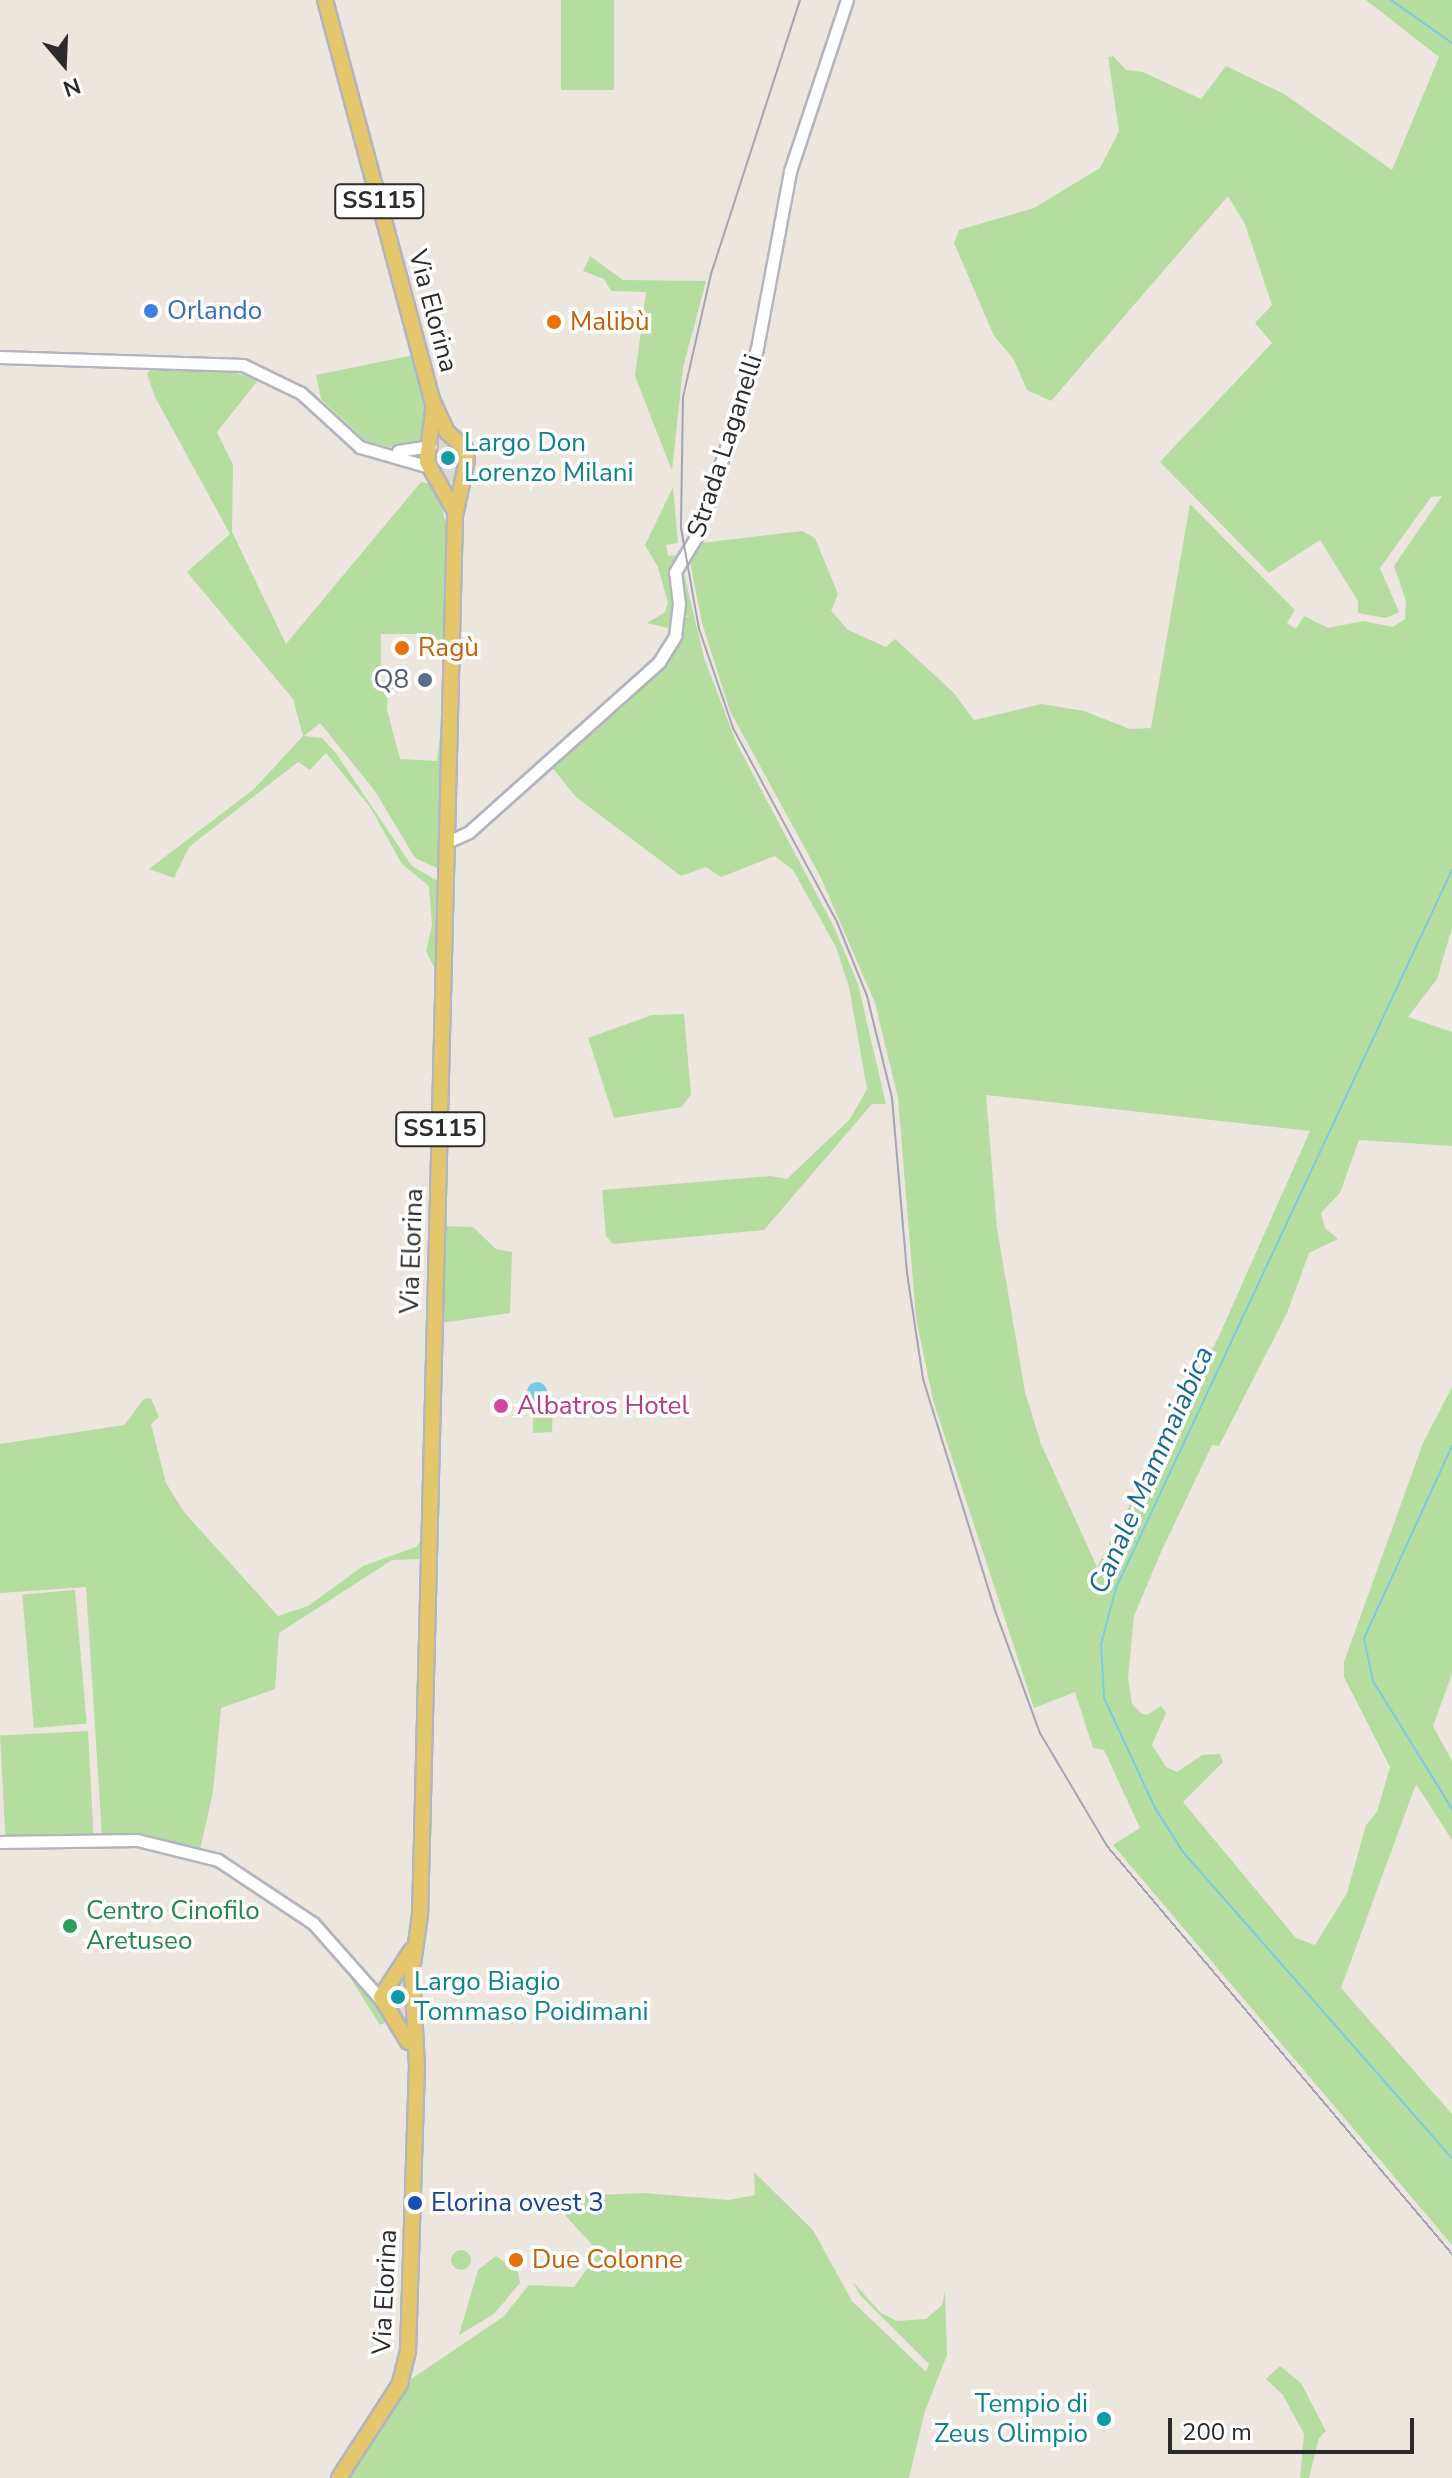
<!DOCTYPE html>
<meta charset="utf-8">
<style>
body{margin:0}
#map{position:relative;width:1452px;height:2478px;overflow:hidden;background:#ece6df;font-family:"Nunito Sans",sans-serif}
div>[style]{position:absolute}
.green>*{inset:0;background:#b6dda0;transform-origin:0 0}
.round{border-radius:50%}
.plaza>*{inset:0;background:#dcd9d5}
.water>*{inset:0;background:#7cc9e4}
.stream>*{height:2px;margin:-1px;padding:0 1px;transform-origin:1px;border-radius:1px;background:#7cc9e4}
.roads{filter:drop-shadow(2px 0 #b2b5bd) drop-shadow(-2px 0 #b2b5bd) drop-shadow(0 2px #b2b5bd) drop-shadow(0 -2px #b2b5bd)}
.tertiary>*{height:11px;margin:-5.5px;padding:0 5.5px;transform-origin:5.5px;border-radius:5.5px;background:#fff}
.primary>*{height:14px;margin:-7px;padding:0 7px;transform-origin:7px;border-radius:7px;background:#e4c76c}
.rail>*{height:2px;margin:-1px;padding:0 1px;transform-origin:1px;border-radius:1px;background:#a2a5b4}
.dots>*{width:22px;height:22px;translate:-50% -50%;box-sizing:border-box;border:4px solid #fff;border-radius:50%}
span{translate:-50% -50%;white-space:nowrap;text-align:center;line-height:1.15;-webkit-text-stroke:7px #fff;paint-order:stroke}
.shield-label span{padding:2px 6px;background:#fff;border:2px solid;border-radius:6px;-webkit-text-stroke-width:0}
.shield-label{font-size:24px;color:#2b2b2b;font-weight:700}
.shop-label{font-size:26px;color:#366cbe}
.left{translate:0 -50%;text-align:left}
.street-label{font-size:26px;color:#2b2b2b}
.food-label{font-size:26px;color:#c56008}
.culture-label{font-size:26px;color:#0d838f}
.right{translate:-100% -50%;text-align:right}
.service-label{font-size:26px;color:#4e5e75}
.hotel-label{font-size:26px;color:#b23c85}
.leisure-label{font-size:26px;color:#27864d}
.transit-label{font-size:26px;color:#164399}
.water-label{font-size:28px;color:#1a6990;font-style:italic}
.north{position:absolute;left:24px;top:24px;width:80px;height:80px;-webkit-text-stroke:6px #fff;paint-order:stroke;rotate:161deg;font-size:22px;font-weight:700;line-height:32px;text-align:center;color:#2b2b2b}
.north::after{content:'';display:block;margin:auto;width:28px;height:36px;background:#2b2b2b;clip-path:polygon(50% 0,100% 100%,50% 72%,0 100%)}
.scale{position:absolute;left:1168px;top:2418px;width:246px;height:36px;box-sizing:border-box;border:4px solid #2b2b2b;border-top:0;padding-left:10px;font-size:24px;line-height:28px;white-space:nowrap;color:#2b2b2b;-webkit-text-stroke:6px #fff;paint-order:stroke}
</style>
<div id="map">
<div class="green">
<div style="left:561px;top:0;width:53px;height:90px"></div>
<div style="clip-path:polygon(evenodd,1366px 0,1452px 0,1452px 928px,1437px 979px,1408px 1017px,1452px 1032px,1452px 1146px,1359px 1140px,1340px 1193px,1321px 1213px,1325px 1228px,1338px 1239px,1309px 1253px,1287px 1313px,1219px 1446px,1212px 1445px,1161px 1552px,1134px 1616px,1128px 1678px,1132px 1704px,1141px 1713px,1147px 1715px,1161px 1706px,1166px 1713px,1152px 1745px,1166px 1767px,1177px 1772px,1202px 1755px,1220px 1754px,1223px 1762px,1183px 1802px,1296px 1938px,1315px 1945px,1347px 1893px,1366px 1825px,1377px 1812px,1390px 1767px,1344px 1677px,1344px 1662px,1423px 1443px,1452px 1387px,1452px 1674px,1433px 1726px,1452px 1761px,1452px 1840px,1416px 1784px,1341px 1988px,1452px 2114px,1452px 2245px,1113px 1845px,1140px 1828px,1104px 1750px,1093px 1748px,1075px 1692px,1034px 1708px,933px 1400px,916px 1318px,898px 1098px,875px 1003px,820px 876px,730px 711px,702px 623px,690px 562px,701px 543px,802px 531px,815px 538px,838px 594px,831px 611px,848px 630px,886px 647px,895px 639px,953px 692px,974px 720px,1042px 704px,1084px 711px,1130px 729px,1151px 728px,1190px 504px,1295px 610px,1287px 623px,1296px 629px,1304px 616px,1328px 628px,1363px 621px,1393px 627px,1405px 619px,1406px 601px,1394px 566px,1442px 496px,1431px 497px,1380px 568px,1399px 612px,1386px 618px,1358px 613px,1358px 601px,1320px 540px,1269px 573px,1160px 462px,1272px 343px,1255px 323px,1272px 305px,1245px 224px,1228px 196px,1051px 401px,1027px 390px,1013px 358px,994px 336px,954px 243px,959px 230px,1034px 208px,1100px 168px,1119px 131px,1108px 57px,1113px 56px,1126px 70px,1143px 72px,1201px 99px,1226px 66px,1284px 94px,1392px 170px,1439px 57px,1366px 0,986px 1095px,1310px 1131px,1219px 1336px,1097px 1567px,1041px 1444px,1025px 1392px,997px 1228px,986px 1095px)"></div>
<div style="clip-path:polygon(590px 256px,623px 280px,706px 281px,683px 368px,672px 471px,635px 376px,646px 292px,611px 291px,604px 279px,583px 271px)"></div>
<div style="clip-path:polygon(414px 355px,428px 408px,423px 444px,389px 447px,366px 441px,321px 399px,316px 375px)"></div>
<div style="clip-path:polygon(153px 366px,224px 370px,259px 379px,217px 432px,233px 465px,232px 532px,286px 644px,421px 482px,437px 485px,449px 538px,445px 641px,434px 641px,432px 634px,381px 634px,381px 682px,405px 680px,404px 689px,388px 690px,387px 710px,400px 759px,437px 761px,442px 718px,439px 869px,415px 858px,375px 791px,320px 723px,304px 736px,322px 738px,335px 752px,412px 866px,439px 882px,436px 971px,426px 951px,432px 925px,429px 886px,402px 864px,370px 807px,326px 753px,310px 770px,298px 762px,189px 847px,174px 878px,149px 869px,254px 789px,303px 736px,293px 699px,187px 572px,230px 534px,155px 397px,147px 374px)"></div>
<div style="clip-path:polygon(673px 487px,678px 543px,666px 545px,668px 556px,677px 555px,670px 565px,672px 629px,647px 623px,665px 612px,668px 603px,658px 567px,645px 545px)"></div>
<div style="clip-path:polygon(682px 565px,704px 658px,737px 744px,833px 925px,858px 984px,886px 1104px,872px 1104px,764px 1230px,613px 1244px,606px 1236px,602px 1190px,771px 1176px,787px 1179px,850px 1119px,867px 1089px,849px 987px,836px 947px,793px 870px,775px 856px,721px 877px,706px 867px,681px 876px,576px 797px,551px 766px,670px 657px,683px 618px,690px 616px,683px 615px)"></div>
<div style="clip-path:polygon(684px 1014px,691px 1094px,682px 1107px,614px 1118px,588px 1038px,652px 1015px)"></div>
<div style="clip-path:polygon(443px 1226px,473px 1227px,496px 1249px,512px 1252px,510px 1313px,441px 1323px)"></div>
<div style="clip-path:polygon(151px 1398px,159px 1417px,151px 1424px,166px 1483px,184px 1512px,278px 1616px,308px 1606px,363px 1566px,416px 1547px,422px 1539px,422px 1559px,392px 1560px,279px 1633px,275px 1689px,221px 1708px,213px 1792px,200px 1850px,145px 1837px,102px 1836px,86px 1587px,0 1593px,0 1444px,124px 1425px,144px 1399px)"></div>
<div style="clip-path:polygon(553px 1401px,552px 1432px,533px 1433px,533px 1415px)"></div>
<div style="left:75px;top:1590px;width:134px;height:53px;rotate:85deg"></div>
<div style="left:88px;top:1731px;width:105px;height:88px;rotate:87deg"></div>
<div style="clip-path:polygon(346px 1971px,364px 1983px,405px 2043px,400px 2043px,386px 2022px,380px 2025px)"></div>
<div style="clip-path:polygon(754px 2172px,813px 2230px,852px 2301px,926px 2372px,929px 2364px,860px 2295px,853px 2282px,881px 2313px,897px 2321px,926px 2319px,942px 2305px,945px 2291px,947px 2355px,925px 2411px,909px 2478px,346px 2478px,411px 2379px,503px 2317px,529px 2285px,574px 2287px,599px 2252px,554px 2203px,575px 2196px,644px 2193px,729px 2200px,755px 2195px)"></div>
<div class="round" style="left:451px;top:2250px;width:20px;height:20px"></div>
<div style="clip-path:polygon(496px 2256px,518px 2272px,520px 2283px,494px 2314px,459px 2335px,478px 2270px)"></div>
<div style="clip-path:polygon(1280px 2366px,1301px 2383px,1326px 2431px,1319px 2438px,1309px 2478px,1300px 2478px,1304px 2434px,1283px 2395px,1266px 2379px)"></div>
</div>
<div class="plaza">
<div class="round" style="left:425px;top:432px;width:50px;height:50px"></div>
<div style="clip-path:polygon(406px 1976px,412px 2013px,397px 2019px,386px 2016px,376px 2002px,380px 1984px,389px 1977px)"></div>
</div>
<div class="water">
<div class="round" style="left:527px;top:1382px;width:20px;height:20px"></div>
</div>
<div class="stream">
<div style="left:1391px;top:0;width:75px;rotate:35.2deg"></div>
<div style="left:1452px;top:870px;width:793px;rotate:115.08deg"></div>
<div style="left:1116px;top:1588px;width:58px;rotate:105deg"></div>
<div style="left:1101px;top:1644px;width:54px;rotate:86.8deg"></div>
<div style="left:1104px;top:1698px;width:121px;rotate:65.1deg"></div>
<div style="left:1155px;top:1808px;width:52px;rotate:57.5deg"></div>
<div style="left:1183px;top:1852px;width:407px;rotate:48.7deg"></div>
<div style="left:1452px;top:1446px;width:211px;rotate:114.6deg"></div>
<div style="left:1364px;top:1638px;width:44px;rotate:78.2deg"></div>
<div style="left:1373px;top:1681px;width:150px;rotate:58.3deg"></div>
</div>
<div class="roads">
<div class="tertiary">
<div style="left:0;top:357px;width:243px;rotate:1.9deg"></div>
<div style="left:243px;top:365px;width:64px;rotate:25.8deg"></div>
<div style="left:301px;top:393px;width:80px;rotate:42.5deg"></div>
<div style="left:360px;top:447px;width:72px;rotate:16.2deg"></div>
<div style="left:398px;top:451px;width:33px;rotate:-9deg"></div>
<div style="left:447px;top:842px;width:24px;rotate:-24deg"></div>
<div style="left:469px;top:832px;width:255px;rotate:-41.8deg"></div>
<div style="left:659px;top:662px;width:31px;rotate:-58deg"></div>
<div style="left:675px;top:636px;width:32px;rotate:-83deg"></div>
<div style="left:679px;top:604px;width:32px;rotate:-97deg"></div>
<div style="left:675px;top:572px;width:41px;rotate:-59deg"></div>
<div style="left:696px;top:537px;width:148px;rotate:-71.4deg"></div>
<div style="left:743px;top:397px;width:51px;rotate:-74.1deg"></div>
<div style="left:757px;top:348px;width:180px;rotate:-79.4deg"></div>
<div style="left:790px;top:171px;width:180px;rotate:-71.6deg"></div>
<div style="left:0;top:1842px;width:137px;rotate:-0.8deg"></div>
<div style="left:137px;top:1840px;width:83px;rotate:13.9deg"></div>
<div style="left:218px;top:1860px;width:114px;rotate:33.6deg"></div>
<div style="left:313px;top:1923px;width:104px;rotate:48.5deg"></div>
</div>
<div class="primary">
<div style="left:325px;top:0;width:416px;rotate:75deg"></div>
<div style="left:433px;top:402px;width:33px;rotate:65deg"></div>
<div style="left:447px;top:432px;width:24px;rotate:42deg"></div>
<div style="left:465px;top:448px;width:12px;rotate:81deg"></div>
<div style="left:467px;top:460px;width:57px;rotate:102.1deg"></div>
<div style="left:455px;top:516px;width:1399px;rotate:91.43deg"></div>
<div style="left:420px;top:1915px;width:57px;rotate:98.1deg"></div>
<div style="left:412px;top:1971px;width:94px;rotate:87deg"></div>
<div style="left:417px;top:2065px;width:286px;rotate:91.8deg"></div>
<div style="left:408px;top:2351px;width:34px;rotate:104deg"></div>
<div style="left:400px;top:2384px;width:112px;rotate:123deg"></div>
<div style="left:433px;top:410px;width:52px;rotate:96.6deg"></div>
<div style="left:427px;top:462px;width:53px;rotate:60.5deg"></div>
<div style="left:408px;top:2042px;width:52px;rotate:-121deg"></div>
<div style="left:381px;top:1997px;width:55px;rotate:-56.9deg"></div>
</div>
</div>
<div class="rail">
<div style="left:800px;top:0;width:288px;rotate:108deg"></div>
<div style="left:711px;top:274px;width:126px;rotate:102.8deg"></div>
<div style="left:683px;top:397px;width:131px;rotate:90.9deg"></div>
<div style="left:681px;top:528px;width:103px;rotate:79.9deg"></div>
<div style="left:699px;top:629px;width:105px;rotate:71deg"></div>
<div style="left:733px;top:728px;width:220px;rotate:61.8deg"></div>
<div style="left:837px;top:922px;width:80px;rotate:67.9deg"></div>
<div style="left:867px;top:996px;width:105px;rotate:76.2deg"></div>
<div style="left:892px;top:1098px;width:176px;rotate:85.1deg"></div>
<div style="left:907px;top:1273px;width:107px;rotate:81.4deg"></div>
<div style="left:923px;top:1379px;width:245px;rotate:72.7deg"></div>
<div style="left:996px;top:1613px;width:128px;rotate:69.9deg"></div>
<div style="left:1040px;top:1733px;width:131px;rotate:59.3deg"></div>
<div style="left:1107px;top:1846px;width:534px;rotate:49.78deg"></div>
</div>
<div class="dots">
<div style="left:151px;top:311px;background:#3f7fe0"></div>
<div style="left:554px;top:322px;background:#e8710a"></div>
<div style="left:448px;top:458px;background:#0f9aa8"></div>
<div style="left:402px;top:648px;background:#e8710a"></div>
<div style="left:425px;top:680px;background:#5c6f8a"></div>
<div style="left:501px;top:1406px;background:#d1479c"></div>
<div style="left:70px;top:1926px;background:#2e9e5b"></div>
<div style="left:398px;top:1997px;background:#0f9aa8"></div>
<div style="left:415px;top:2203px;background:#1a4fb4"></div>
<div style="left:516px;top:2260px;background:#e8710a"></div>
<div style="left:1104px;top:2419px;background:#0f9aa8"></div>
</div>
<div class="shield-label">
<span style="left:379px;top:201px">SS115</span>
<span style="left:440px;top:1129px">SS115</span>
</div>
<div class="shop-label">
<span class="left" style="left:167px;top:311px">Orlando</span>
</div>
<div class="street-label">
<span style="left:433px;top:311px;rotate:75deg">Via Elorina</span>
<span style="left:725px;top:446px;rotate:-72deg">Strada Laganelli</span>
<span style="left:412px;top:1251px;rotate:-88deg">Via Elorina</span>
<span style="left:385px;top:2292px;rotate:-87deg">Via Elorina</span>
</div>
<div class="food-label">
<span class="left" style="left:570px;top:322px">Malibù</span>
<span class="left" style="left:418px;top:648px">Ragù</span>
<span class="left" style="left:532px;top:2260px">Due Colonne</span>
</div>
<div class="culture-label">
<span class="left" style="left:464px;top:458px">Largo Don<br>Lorenzo Milani</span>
<span class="left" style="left:414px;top:1997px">Largo Biagio<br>Tommaso Poidimani</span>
<span class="right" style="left:1088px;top:2419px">Tempio di<br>Zeus Olimpio</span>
</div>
<div class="service-label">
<span class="right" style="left:409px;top:680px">Q8</span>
</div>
<div class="hotel-label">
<span class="left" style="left:517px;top:1406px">Albatros Hotel</span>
</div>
<div class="leisure-label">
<span class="left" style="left:86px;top:1926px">Centro Cinofilo<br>Aretuseo</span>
</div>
<div class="transit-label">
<span class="left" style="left:431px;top:2203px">Elorina ovest 3</span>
</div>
<div class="water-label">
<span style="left:1151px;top:1470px;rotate:-66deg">Canale Mammaiabica</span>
</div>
<div class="north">N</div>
<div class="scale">200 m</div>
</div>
